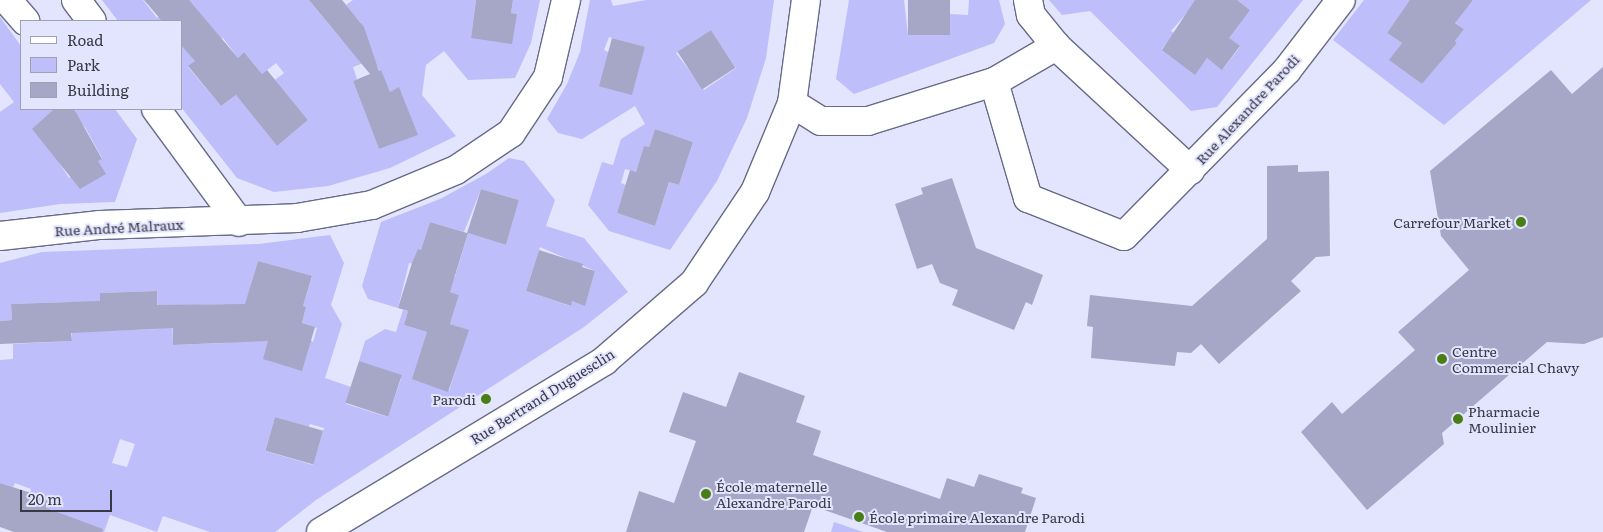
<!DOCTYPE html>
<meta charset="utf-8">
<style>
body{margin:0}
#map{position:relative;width:1603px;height:532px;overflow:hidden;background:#e3e4fe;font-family:Literata,serif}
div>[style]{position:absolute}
.green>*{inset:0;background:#bdbefa}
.building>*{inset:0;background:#a6a7c6;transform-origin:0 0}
.roads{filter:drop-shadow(1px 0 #696a86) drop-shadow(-1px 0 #696a86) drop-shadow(0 1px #696a86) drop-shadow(0 -1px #696a86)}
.minor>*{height:28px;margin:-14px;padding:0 14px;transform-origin:14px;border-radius:14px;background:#fff}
.dots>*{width:14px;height:14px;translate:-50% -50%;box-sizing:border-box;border:2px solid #e3e4fe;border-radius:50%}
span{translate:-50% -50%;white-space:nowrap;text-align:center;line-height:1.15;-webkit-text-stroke:4px #e3e4fe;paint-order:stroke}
.street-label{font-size:14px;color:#393946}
.poi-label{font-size:14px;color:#393946}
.right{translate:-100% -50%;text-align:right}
.left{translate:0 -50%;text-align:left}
.legend{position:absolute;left:20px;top:20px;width:162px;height:90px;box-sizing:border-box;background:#e3e4fe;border:1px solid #9fa0b4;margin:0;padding:6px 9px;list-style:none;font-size:15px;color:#393946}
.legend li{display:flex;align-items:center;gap:10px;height:25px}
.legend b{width:25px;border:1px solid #9fa0b4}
.scale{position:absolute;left:20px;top:490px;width:92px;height:22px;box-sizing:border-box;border:2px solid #393946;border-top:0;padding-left:6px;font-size:15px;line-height:18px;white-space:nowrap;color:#393946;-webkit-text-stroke:4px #e3e4fe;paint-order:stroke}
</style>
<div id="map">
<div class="green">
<div style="clip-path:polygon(evenodd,102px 0,143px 0,157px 18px,181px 0,309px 0,341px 39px,361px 23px,346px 5px,353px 0,476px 0,471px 38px,517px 14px,511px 13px,513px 0,540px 0,531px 43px,515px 78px,468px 80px,444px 51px,426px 65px,422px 95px,456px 136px,390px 168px,328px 186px,274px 192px,237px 178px,181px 107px,181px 21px,118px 21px,102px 0,223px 38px,238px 58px,244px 52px,262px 74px,276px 63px,284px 73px,275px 80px,308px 120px,277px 146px,236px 95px,221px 106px,188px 67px,195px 61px,188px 52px,223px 38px,102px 0,374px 59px,390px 92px,399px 88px,417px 135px,379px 149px,353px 81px,357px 79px,353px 67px,374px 59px)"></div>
<div style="clip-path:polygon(evenodd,590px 0,611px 0,613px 6px,646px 0,774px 0,766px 58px,747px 118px,717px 181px,670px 250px,609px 231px,588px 205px,602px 162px,613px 165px,621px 139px,645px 124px,635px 106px,582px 139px,558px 133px,547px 119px,567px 84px,580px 52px,590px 0,711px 30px,736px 68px,704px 90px,676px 53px,711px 30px,590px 0,609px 37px,645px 47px,608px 52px,604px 50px,609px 37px,590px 0,655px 129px,693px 142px,679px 185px,669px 182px,655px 226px,617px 213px,626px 185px,621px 183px,625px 169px,636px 172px,644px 147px,649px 147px,655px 129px)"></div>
<div style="clip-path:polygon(849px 0,904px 0,908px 35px,950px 35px,950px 14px,968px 15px,969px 0,999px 0,1005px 24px,994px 43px,854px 94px,836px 79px)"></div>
<div style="clip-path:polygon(1049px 0,1198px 0,1171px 31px,1174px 33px,1162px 49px,1195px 74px,1207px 58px,1223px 69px,1240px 47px,1225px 35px,1250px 10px,1237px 0,1303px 0,1217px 107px,1191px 111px,1090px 11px,1062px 15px)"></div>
<div style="clip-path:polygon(1364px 0,1411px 0,1387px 33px,1402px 43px,1390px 60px,1422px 84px,1457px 43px,1455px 41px,1464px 29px,1453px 21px,1473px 0,1591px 0,1444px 125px,1333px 40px)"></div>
<div style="clip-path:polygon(0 17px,21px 46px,21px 109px,54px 109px,33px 130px,51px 150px,69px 178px,102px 158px,85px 127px,72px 114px,77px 109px,115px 109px,137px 139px,115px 202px,60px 204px,0 213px,0 112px,14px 102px,0 84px)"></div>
<div style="clip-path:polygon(evenodd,509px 158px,524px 161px,555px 200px,546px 226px,584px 238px,628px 292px,584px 327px,316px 500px,275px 532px,210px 532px,163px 516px,157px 532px,110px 515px,104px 532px,73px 532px,46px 508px,50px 499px,30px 494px,31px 489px,15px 483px,13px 487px,0 483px,0 360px,13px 359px,13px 344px,72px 341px,70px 302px,11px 304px,12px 320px,0 321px,0 263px,42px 252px,259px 244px,330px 235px,344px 263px,331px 305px,342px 324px,325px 378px,351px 387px,346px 404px,388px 417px,401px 379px,372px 370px,359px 361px,365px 341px,385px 329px,396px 332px,403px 310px,408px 311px,404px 325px,427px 332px,417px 380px,449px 391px,468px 330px,450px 324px,459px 295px,446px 291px,455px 277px,468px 233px,506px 245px,519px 200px,481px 189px,464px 232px,430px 222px,421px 250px,418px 250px,414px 264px,409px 263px,398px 308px,368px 299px,362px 286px,381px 222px,440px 199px,486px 174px,509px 158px,540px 247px,595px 271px,585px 305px,572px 301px,570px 306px,526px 291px,540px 247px,509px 158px,258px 261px,312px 277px,303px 306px,306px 307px,302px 323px,317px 328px,313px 342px,251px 284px,258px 261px,509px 158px,157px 291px,158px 329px,102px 331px,100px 293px,157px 291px,509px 158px,224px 304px,226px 343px,173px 345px,172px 311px,197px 305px,224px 304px,509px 158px,275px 417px,309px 427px,310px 424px,324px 428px,313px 465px,265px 451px,275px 417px,509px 158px,120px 439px,135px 444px,127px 467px,112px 463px,120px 439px)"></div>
<div style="clip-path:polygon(834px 522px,863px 532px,831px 532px)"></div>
</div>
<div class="building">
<div style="clip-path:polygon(144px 0,189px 0,238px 58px,244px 52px,262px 74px,267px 70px,308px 120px,277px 146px,236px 95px,221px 106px,188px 66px,195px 61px,181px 45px,181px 21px,162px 21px)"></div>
<div style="clip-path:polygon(309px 0,342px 0,364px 27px,379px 71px,381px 70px,390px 92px,399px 87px,418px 135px,379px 149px,353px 81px,370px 74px)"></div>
<div style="clip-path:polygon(476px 0,513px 0,511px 13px,517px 14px,512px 44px,471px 38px)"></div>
<div style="left:908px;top:0;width:42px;height:35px"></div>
<div style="clip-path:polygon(1195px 0,1237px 0,1250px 10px,1229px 38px,1240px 46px,1222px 70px,1207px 58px,1195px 75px,1162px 50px)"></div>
<div style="clip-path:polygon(1410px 0,1473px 0,1455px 23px,1464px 29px,1455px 41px,1457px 43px,1422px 84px,1389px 60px,1402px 43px,1387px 33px)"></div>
<div style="left:711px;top:30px;width:45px;height:40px;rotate:57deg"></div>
<div style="left:612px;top:38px;width:34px;height:50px;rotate:15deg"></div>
<div style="clip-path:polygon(1603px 67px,1603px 337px,1584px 344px,1547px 342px,1442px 433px,1444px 444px,1367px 510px,1301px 432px,1332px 402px,1342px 414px,1415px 350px,1398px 332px,1469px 270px,1441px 236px,1430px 171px,1551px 70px,1572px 94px)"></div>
<div style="clip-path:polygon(54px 109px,74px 109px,102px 159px,98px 161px,106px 174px,80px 189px,32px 129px)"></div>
<div style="clip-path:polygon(655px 129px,693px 142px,679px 185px,669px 182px,655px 226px,617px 213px,630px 170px,636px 172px,644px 146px,649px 147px)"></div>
<div style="clip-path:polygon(1298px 165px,1298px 172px,1329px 171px,1330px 256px,1316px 257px,1291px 281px,1301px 291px,1219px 364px,1201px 344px,1191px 353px,1177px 352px,1175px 366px,1091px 358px,1093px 327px,1087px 326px,1090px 295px,1192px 306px,1267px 239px,1267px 166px)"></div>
<div style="clip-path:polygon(952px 178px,976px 248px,1043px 275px,1032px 305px,1026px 302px,1014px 330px,952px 305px,958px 290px,940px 283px,932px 264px,917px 269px,895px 204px,923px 194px,921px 188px)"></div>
<div style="clip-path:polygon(481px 189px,519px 200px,506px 245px,468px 233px,450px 292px,459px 295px,450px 324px,469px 330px,448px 392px,412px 379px,427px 332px,404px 325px,408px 311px,398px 308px,412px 263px,418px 249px,421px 250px,430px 222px,467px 233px)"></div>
<div style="clip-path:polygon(539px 250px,583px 264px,582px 267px,595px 271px,585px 306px,572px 301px,571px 306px,526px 291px)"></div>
<div style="clip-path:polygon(258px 261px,312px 276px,303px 306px,306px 307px,302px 323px,315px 327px,302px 371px,263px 359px,268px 341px,173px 345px,173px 328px,71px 333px,72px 341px,0 344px,0 321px,12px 320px,11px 304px,100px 301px,100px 293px,157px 291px,157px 305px,245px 304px)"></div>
<div style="left:359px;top:361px;width:45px;height:44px;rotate:18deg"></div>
<div style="clip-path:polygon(739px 372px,805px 396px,796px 422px,821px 431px,813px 455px,940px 499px,947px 478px,974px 487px,979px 474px,1023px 488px,1021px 493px,1036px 498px,1025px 532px,887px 532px,813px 506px,804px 532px,626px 532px,639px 491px,674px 503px,696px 441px,669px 432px,683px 392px,726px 407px)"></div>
<div style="left:275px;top:417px;width:50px;height:35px;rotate:16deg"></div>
<div style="clip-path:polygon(0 483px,50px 499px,46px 508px,103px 529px,102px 532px,14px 532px,0 527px)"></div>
</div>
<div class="roads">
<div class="minor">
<div style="left:7px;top:0;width:28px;rotate:49deg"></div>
<div style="left:76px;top:0;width:26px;rotate:53deg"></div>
<div style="left:1028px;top:0;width:15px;rotate:79deg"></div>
<div style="left:1031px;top:15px;width:40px;rotate:51deg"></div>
<div style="left:994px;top:82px;width:121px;rotate:73.7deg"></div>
<div style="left:1028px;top:198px;width:103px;rotate:21.6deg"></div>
<div style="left:1124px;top:236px;width:233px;rotate:-45.5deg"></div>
<div style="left:1287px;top:70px;width:88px;rotate:-52.4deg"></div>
<div style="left:792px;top:103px;width:34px;rotate:32deg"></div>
<div style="left:821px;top:121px;width:47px"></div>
<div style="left:868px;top:121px;width:132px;rotate:-17.2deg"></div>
<div style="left:994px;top:82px;width:72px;rotate:-30.1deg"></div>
<div style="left:1056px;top:46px;width:183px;rotate:42.8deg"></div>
<div style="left:156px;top:109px;width:140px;rotate:53.7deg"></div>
<div style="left:0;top:236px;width:101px;rotate:-6.3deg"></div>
<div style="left:100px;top:225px;width:197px;rotate:-2deg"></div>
<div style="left:297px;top:218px;width:76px;rotate:-9.8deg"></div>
<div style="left:372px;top:205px;width:91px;rotate:-22.6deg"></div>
<div style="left:456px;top:170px;width:66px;rotate:-33.9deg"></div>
<div style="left:511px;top:133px;width:67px;rotate:-56.5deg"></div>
<div style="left:548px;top:77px;width:79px;rotate:-76.8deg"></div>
<div style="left:321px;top:532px;width:331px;rotate:-31.1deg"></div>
<div style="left:604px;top:361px;width:119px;rotate:-40.9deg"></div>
<div style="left:694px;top:283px;width:110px;rotate:-56.2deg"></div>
<div style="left:755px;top:192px;width:96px;rotate:-67.4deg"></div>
<div style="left:792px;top:103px;width:104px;rotate:-82.3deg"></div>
</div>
</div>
<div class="dots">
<div style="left:1521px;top:222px;background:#487e13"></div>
<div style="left:1442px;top:359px;background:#487e13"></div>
<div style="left:486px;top:399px;background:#487e13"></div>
<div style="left:1458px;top:419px;background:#487e13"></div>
<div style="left:706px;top:494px;background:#487e13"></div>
<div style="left:859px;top:517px;background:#487e13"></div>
</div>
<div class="street-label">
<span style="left:1247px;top:109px;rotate:-47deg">Rue Alexandre Parodi</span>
<span style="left:119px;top:227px;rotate:-3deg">Rue André Malraux</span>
<span style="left:542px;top:396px;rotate:-32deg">Rue Bertrand Duguesclin</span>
</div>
<div class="poi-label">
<span class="right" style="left:1511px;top:222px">Carrefour Market</span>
<span class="left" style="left:1452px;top:359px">Centre<br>Commercial Chavy</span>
<span class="right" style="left:476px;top:399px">Parodi</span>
<span class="left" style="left:1468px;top:419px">Pharmacie<br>Moulinier</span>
<span class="left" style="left:716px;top:494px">École maternelle<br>Alexandre Parodi</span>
<span class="left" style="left:869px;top:517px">École primaire Alexandre Parodi</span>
</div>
<ul class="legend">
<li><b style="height:6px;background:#fff"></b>Road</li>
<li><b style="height:14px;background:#bdbefa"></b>Park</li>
<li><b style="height:14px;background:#a6a7c6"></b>Building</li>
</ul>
<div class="scale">20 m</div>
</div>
